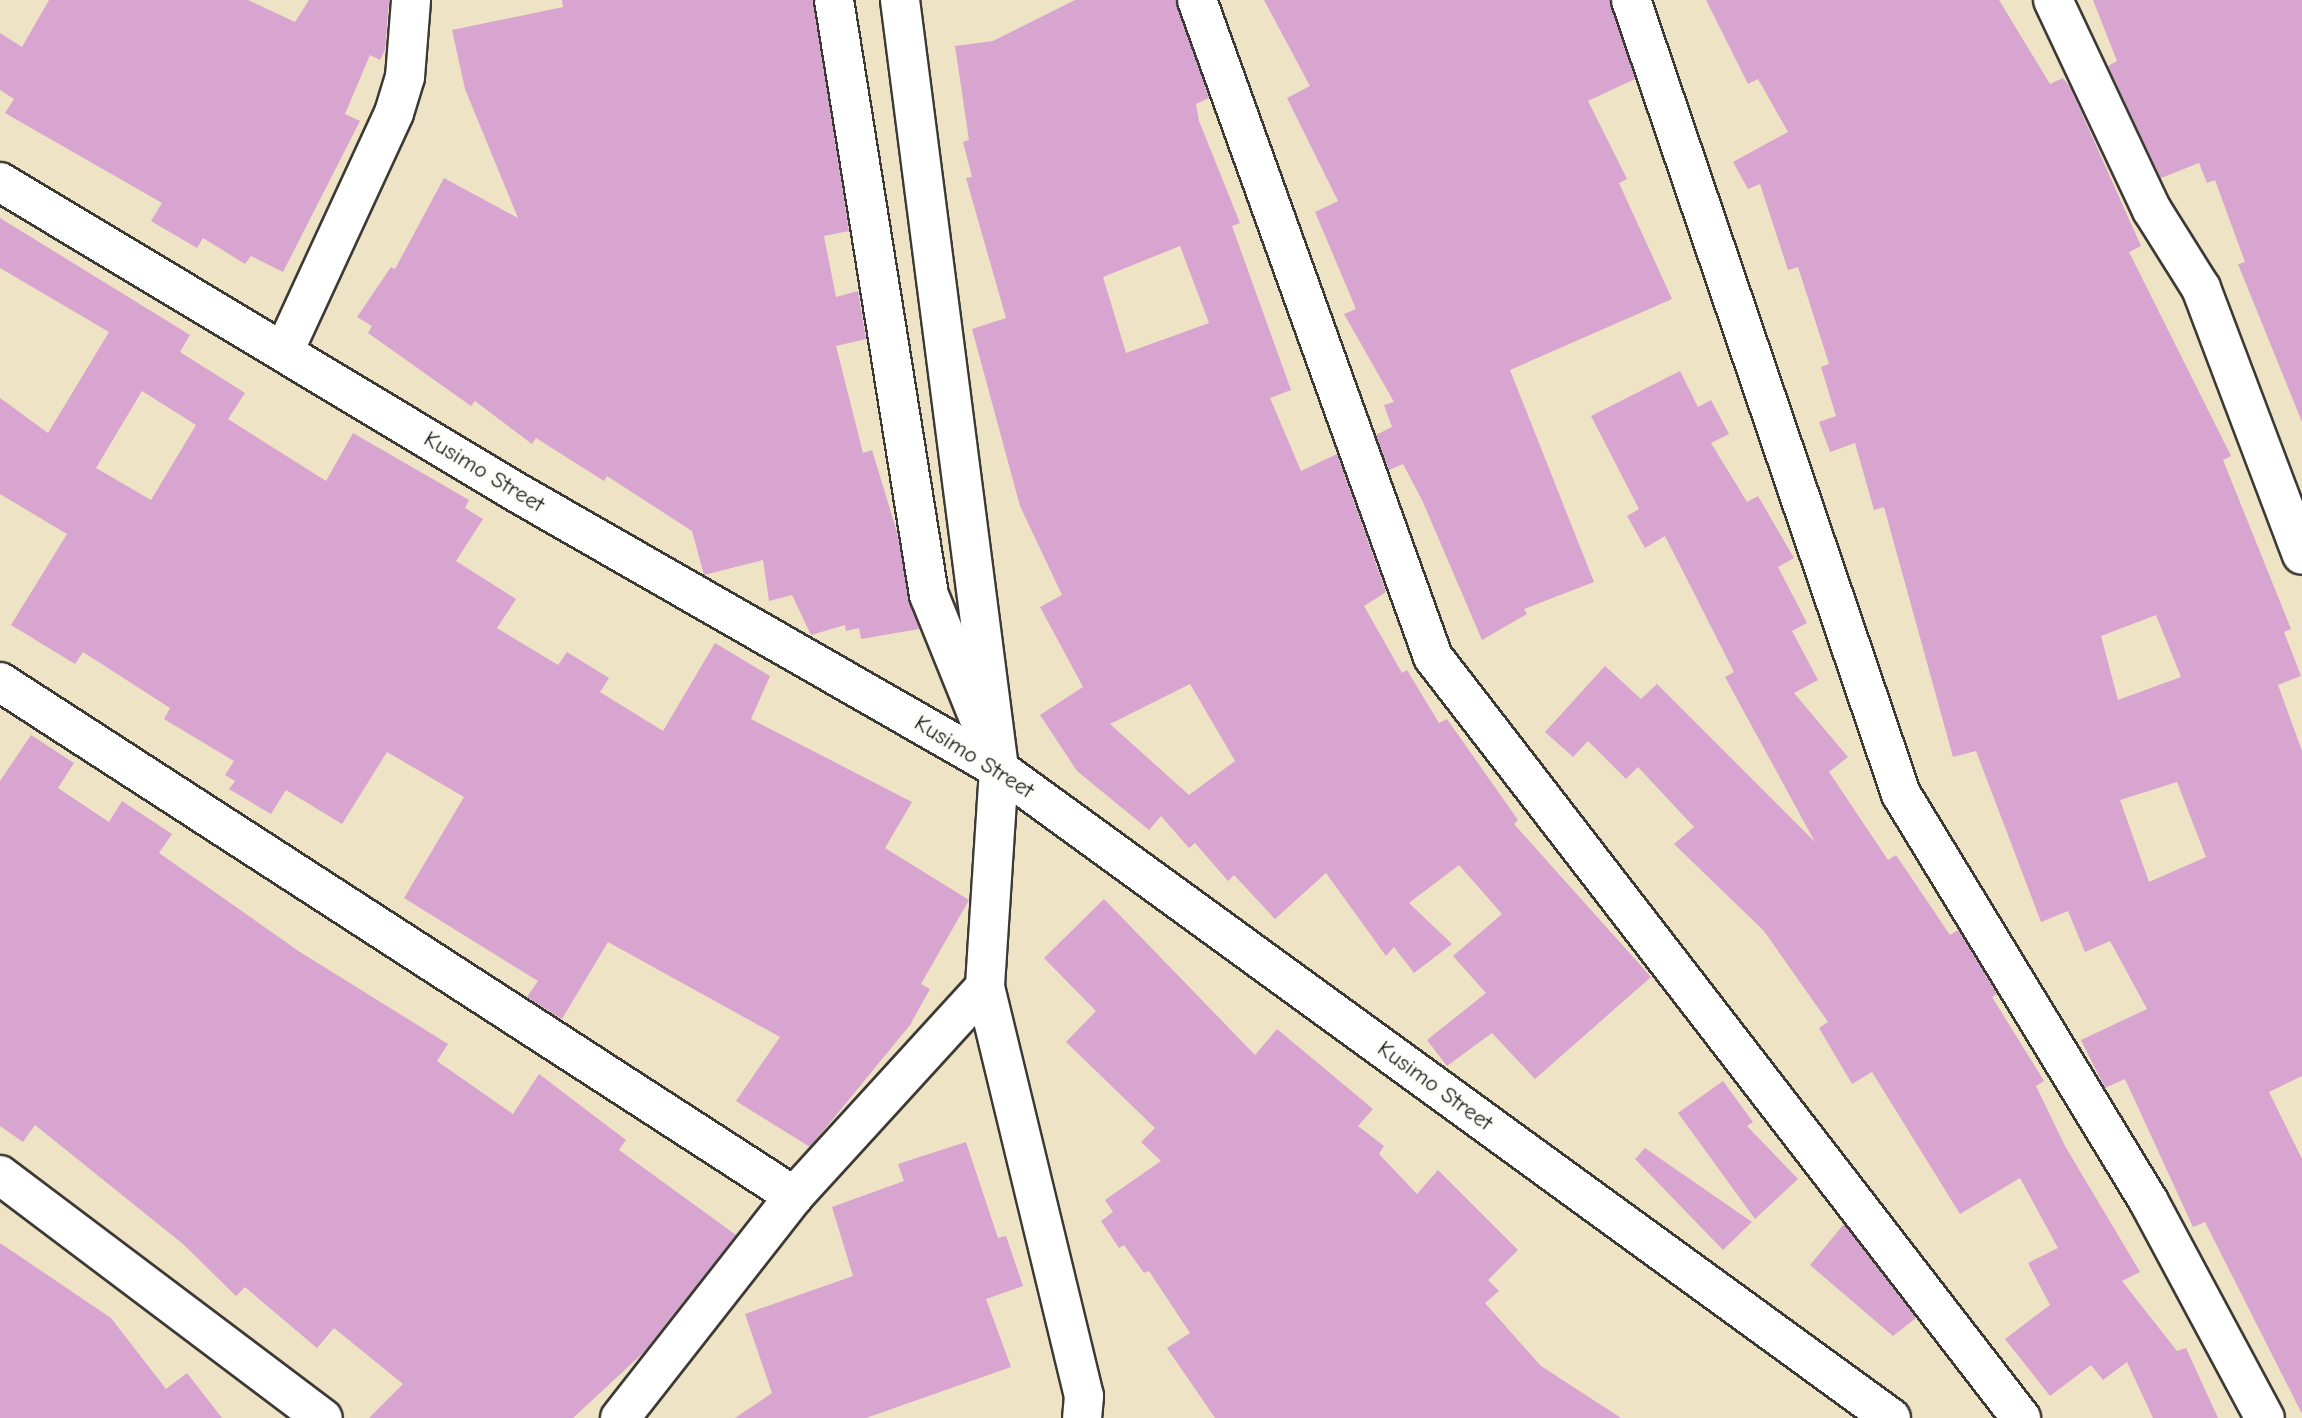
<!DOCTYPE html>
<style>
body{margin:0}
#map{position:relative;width:2302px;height:1418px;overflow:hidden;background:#efe3c5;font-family:"Comic Neue",sans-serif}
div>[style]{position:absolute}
.building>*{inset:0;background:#d7a5cf}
.roads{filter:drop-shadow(2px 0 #3c3a35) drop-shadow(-2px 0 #3c3a35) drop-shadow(0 2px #3c3a35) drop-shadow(0 -2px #3c3a35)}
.street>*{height:38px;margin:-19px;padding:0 19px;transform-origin:19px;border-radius:19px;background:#fff}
.secondary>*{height:38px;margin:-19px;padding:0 19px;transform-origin:19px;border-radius:19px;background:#fff}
span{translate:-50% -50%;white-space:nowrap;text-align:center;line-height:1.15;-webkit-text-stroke:5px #fdfcf7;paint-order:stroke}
.street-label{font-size:23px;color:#1c1c1c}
</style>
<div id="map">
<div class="building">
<div style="clip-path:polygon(49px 0,248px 0,295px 22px,309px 0,389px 0,385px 50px,380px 60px,370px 55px,345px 114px,360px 121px,283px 272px,251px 256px,245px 264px,203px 238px,197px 248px,151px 221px,162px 203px,5px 113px,14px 99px,0 90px,0 33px,22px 47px)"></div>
<div style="clip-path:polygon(562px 0,813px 0,849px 231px,824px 236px,836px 297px,858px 291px,866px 339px,836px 346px,863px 453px,872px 450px,896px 529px,919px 629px,861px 639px,859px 628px,846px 631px,845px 625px,811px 635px,792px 595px,769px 601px,763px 560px,704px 575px,692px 531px,607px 476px,604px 481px,536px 438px,532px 444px,475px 401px,471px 406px,368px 333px,372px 326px,357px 317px,391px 267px,395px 269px,444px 178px,518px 218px,465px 89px,452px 30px,563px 7px)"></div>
<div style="clip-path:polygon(evenodd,1075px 0,1176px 0,1209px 98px,1196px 104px,1199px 121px,1240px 223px,1232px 226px,1291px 390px,1270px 398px,1301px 471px,1337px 454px,1386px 592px,1364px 606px,1402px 673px,1407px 670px,1439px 723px,1447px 719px,1518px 820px,1514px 824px,1651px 977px,1535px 1079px,1492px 1033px,1447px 1066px,1427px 1040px,1486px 993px,1453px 956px,1502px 914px,1459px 865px,1409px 903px,1452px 944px,1414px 973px,1394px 947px,1386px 956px,1326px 873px,1275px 919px,1234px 875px,1228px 881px,1195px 843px,1189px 848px,1161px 816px,1149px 830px,1077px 771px,1040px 715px,1083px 687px,1040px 607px,1062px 595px,1020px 506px,972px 329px,1006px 318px,966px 178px,972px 177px,963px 142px,969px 140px,955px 46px,993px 41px,1075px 0,1180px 246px,1209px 323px,1126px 353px,1103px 277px,1180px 246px,1075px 0,1190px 684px,1235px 761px,1189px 795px,1110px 724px,1190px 684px)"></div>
<div style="clip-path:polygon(1264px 0,1610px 0,1635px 79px,1588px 101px,1627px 179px,1619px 183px,1672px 299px,1510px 370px,1594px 582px,1524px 609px,1527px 614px,1482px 640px,1422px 500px,1403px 464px,1389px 470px,1376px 435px,1392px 427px,1384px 405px,1394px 402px,1344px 314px,1356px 309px,1315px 212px,1338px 201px,1287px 98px,1310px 86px)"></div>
<div style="clip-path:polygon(evenodd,1706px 0,1999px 0,2050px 84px,2063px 78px,2070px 87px,2141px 246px,2129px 252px,2231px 456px,2223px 460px,2291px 629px,2284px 632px,2301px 676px,2278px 685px,2302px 751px,2302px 1076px,2269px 1092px,2302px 1159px,2302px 1414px,2205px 1222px,2193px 1227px,2125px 1079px,2105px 1088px,2081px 1040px,2147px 1009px,2110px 941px,2085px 952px,2068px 911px,2041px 922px,1976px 751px,1953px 757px,1884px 507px,1874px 510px,1855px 443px,1830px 452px,1819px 422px,1836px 416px,1821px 367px,1829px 364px,1798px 267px,1788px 270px,1760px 184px,1748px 189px,1733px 162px,1788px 132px,1758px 79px,1748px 84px,1706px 0,2156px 615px,2181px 677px,2118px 700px,2101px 636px,2156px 615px,1706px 0,2177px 782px,2206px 857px,2149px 882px,2120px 800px,2177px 782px)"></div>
<div style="clip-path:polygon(2093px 0,2302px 0,2302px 422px,2238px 264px,2245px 262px,2215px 180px,2207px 183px,2199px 163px,2161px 178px,2108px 66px,2117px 61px)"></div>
<div style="clip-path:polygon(evenodd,0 218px,190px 335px,180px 352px,245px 393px,228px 419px,326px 481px,353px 433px,469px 500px,465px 508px,483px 519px,456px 561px,516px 599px,497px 628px,558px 665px,567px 652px,609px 678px,600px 692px,663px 731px,715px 643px,770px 676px,751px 719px,912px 802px,885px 848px,969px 900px,921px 984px,930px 989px,910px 1025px,810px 1147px,736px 1101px,780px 1037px,608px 942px,562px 1019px,527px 997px,538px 981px,404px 898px,464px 797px,387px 752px,342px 824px,286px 790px,271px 814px,229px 789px,235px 781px,225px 775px,234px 761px,164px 719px,170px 708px,83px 652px,75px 664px,11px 625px,67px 534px,0 494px,0 398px,48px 433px,109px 332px,0 268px,0 218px,142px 391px,196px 425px,151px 500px,96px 468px,142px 391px)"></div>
<div style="clip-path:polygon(1680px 371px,1698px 407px,1711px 400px,1729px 434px,1711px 443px,1747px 502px,1758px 496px,1794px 558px,1778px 567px,1807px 623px,1792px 631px,1818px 680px,1794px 693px,1848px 757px,1829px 772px,1888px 860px,1896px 855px,1950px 935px,1958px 930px,1997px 994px,1992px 997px,2044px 1081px,2036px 1086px,2065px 1146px,2140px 1272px,2122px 1281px,2177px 1351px,2186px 1348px,2218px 1418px,2153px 1418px,2127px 1362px,2103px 1380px,2091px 1365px,2050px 1396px,2005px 1339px,2050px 1305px,2028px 1263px,2058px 1248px,2020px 1178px,1960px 1214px,1872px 1072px,1852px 1084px,1819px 1028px,1828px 1022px,1764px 931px,1674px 844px,1694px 827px,1638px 767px,1626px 779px,1588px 741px,1573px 757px,1545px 732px,1605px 666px,1641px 699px,1657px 684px,1815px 842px,1725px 677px,1734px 672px,1665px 536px,1645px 548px,1627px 516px,1639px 509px,1591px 416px)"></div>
<div style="clip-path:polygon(31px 735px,74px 763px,58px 788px,109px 822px,122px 801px,172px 834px,159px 853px,300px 952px,448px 1044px,437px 1061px,513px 1114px,539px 1074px,626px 1140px,619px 1150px,736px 1235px,643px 1353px,573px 1418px,369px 1418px,403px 1384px,334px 1328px,317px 1348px,245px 1287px,236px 1296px,183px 1244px,35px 1125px,23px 1142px,0 1126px,0 781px)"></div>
<div style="clip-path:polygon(1104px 899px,1255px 1055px,1277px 1029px,1373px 1109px,1358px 1126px,1384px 1146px,1379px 1154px,1417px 1194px,1438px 1170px,1518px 1250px,1488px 1280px,1499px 1291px,1485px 1303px,1541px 1366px,1621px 1418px,1215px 1418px,1167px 1348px,1190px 1333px,1149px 1271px,1144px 1273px,1124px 1245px,1119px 1248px,1101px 1221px,1113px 1212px,1105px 1200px,1161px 1161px,1141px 1142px,1155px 1128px,1066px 1042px,1096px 1011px,1044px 958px)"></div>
<div style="clip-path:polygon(1723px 1081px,1753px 1122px,1747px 1126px,1798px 1179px,1755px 1219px,1678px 1113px)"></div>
<div style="clip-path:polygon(966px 1142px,998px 1238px,1006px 1236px,1023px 1286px,986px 1299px,1011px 1367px,866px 1418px,735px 1418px,772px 1393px,745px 1314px,853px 1276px,832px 1207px,904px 1181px,898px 1164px)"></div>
<div style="clip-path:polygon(1645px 1148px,1752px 1222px,1723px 1250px,1635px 1159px)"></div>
<div style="clip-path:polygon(1844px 1224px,1916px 1318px,1893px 1336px,1810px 1265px)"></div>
<div style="clip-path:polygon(0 1243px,111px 1318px,166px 1389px,187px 1373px,222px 1418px,0 1418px)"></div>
</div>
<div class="roads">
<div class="street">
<div style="left:834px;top:0;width:603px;rotate:80.93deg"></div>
<div style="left:929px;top:595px;width:136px;rotate:68deg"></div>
<div style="left:900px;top:0;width:775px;rotate:82.66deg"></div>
<div style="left:999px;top:769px;width:218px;rotate:93.7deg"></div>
<div style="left:985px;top:987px;width:421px;rotate:76.4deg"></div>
<div style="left:1084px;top:1396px;width:22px;rotate:95deg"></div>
<div style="left:1197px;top:0;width:698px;rotate:70.24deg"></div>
<div style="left:1433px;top:657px;width:962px;rotate:52.31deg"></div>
<div style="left:1631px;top:0;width:839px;rotate:71.22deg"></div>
<div style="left:1901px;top:794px;width:477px;rotate:58.7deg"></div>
<div style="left:2149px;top:1202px;width:245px;rotate:61.8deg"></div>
<div style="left:2053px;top:0;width:232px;rotate:64.8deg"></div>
<div style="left:2152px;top:210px;width:92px;rotate:57.9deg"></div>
<div style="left:2201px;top:288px;width:285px;rotate:69.3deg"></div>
<div style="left:285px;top:349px;width:260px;rotate:-65.2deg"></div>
<div style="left:394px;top:113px;width:38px;rotate:-73deg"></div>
<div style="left:405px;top:77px;width:77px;rotate:-85.5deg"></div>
<div style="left:0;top:682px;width:946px;rotate:32.92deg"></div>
<div style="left:0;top:1175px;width:404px;rotate:37deg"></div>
<div style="left:620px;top:1418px;width:282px;rotate:-51.9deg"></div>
<div style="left:794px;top:1196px;width:283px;rotate:-47.6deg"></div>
</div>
<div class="secondary">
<div style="left:0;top:182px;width:602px;rotate:31deg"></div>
<div style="left:516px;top:492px;width:557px;rotate:29.83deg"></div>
<div style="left:999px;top:769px;width:1103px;rotate:36.04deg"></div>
</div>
</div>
<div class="street-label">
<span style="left:484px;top:472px;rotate:31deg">Kusimo Street</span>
<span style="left:974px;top:757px;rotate:32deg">Kusimo Street</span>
<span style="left:1435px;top:1086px;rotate:36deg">Kusimo Street</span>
</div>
</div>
